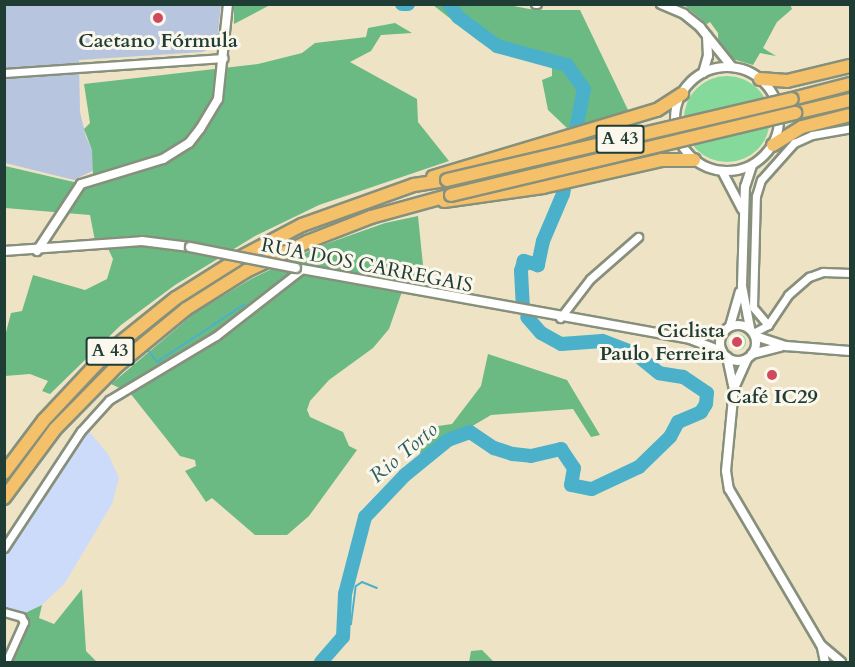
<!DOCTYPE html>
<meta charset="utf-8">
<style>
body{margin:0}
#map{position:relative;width:855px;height:667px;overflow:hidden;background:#eee4c5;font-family:Cardo,serif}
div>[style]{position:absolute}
.built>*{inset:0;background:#ccdbfa}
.industrial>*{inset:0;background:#b8c5de}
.green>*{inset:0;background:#84d99b}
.round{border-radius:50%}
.forest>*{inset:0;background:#6bb983}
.stream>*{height:2px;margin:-1px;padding:0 1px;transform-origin:1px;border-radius:1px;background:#4bb1ca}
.river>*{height:14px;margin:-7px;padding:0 7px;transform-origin:7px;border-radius:7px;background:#4bb1ca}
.roads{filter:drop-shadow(2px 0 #86907c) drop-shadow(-2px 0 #86907c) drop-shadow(0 2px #86907c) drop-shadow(0 -2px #86907c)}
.minor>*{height:7px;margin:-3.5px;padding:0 3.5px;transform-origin:3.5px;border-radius:3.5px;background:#fff}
.tertiary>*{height:8px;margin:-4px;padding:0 4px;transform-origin:4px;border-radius:4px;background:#fff}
.tertiary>.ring{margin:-4px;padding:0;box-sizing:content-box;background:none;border:8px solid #fff;border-radius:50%}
.motorway>*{height:12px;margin:-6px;padding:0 6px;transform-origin:6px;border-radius:6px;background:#f4c16a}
.bridges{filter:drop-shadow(2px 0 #86907c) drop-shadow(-2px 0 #86907c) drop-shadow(0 2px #86907c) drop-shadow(0 -2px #86907c)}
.tertiary-bridge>*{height:8px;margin:-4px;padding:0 4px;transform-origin:4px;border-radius:4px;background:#fff}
.motorway-bridge>*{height:12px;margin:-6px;padding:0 6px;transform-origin:6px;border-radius:6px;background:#f4c16a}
.dots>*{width:16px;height:16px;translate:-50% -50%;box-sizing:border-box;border:3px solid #fbf7ec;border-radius:50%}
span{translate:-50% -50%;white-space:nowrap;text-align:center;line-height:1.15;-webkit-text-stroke:6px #fbf7ec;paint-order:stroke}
.shield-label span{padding:2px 4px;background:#fbf7ec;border:2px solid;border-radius:4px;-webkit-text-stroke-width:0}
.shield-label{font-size:18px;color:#1f3d34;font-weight:700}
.poi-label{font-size:20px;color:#1f3d34;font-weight:700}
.right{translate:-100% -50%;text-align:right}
.street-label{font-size:20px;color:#1f3d34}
.water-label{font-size:21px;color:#2c6061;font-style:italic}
.frame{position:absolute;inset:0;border:6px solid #1f3d34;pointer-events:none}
</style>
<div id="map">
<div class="built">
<div style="clip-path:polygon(87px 429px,108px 454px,119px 478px,112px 504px,65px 583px,42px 605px,23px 614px,5px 608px,5px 555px)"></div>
</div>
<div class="industrial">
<div style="clip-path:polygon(5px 5px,221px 5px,217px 42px,213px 48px,202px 52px,79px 60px,80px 112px,86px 137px,100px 167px,74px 180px,5px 163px)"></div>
</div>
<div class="green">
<div class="round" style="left:684px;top:76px;width:86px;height:86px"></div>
<div class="round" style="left:730px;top:334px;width:16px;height:16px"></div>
</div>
<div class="forest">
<div style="clip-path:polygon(790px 4px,792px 9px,777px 22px,763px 48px,776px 56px,760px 53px,753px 65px,729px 58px,719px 61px,718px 33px,710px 22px,707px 24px,684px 5px)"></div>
<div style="clip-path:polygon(234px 5px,234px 4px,270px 5px,234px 24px)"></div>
<div style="clip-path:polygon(508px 5px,535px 10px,580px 10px,629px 112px,567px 128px,548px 110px,542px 80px,552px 76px,552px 68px,558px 60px,480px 42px,433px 5px)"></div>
<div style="clip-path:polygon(395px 23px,412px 33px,381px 35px,371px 51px,350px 62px,417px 99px,418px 122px,449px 161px,319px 205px,255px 236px,175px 285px,121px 325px,50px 394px,42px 391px,48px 381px,30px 374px,5px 376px,5px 336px,11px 313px,22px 311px,33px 275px,85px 290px,107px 279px,113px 259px,104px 240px,95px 241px,90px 215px,5px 208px,5px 166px,78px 183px,93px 175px,92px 150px,84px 129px,90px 123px,84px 84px,258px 64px,302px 53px,315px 43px,366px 37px,368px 28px)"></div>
<div style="clip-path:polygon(418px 216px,424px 275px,405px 283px,389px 329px,373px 348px,329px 380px,310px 401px,307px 410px,310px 417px,343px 432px,349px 446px,357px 450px,309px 516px,287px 535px,255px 535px,212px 498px,206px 502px,185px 471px,196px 466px,195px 460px,180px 456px,130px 393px,111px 384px,196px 312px,251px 279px,320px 246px,385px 223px)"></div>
<div style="clip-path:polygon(488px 354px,567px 380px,600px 435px,591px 437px,573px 409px,491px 415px,420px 457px,421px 440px,431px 427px,452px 424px,481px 386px)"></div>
<div style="clip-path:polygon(82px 589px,86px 651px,97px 662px,11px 662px,27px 626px,27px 617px,23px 614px,42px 605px,39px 618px,54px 624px)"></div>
<div style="clip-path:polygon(482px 650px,494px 662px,469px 662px,471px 651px)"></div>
</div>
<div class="stream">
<div style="left:148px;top:350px;width:15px;rotate:53deg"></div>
<div style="left:157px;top:362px;width:105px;rotate:-33.4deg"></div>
<div style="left:342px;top:628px;width:10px;rotate:-24deg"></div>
<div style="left:351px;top:624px;width:38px;rotate:-83deg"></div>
<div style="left:356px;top:586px;width:7px;rotate:-34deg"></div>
<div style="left:362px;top:582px;width:16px;rotate:22deg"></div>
</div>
<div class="river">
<div style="left:402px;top:4px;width:6px"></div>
<div style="left:449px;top:4px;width:16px;rotate:55deg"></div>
<div style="left:458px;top:17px;width:49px;rotate:36.6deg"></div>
<div style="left:497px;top:46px;width:73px;rotate:15.2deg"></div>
<div style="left:567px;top:65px;width:29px;rotate:55deg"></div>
<div style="left:584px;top:89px;width:107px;rotate:101.3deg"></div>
<div style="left:563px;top:194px;width:51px;rotate:113.1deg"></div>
<div style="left:543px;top:241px;width:25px;rotate:102deg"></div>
<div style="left:538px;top:265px;width:15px;rotate:-164deg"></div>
<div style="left:524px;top:261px;width:10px;rotate:107deg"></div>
<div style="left:521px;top:271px;width:36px;rotate:87deg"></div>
<div style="left:321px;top:662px;width:33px;rotate:-49deg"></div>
<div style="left:343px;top:637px;width:43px;rotate:-87.3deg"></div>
<div style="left:345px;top:594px;width:80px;rotate:-75.4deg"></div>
<div style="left:365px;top:517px;width:58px;rotate:-46.4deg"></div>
<div style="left:405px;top:475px;width:55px;rotate:-39.1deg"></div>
<div style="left:448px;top:440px;width:23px;rotate:-20deg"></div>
<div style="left:470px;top:432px;width:29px;rotate:34deg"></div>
<div style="left:494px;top:448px;width:20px;rotate:18deg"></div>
<div style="left:513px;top:454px;width:18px;rotate:6deg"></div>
<div style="left:531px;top:456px;width:31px;rotate:-13deg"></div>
<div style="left:561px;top:449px;width:23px;rotate:56deg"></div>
<div style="left:574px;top:468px;width:17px;rotate:100deg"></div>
<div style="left:571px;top:485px;width:21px;rotate:11deg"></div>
<div style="left:592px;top:489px;width:52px;rotate:-25.1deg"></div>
<div style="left:639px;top:467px;width:43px;rotate:-44.1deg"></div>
<div style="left:670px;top:437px;width:17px;rotate:-62deg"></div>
<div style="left:678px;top:422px;width:25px;rotate:-23deg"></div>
<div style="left:701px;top:412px;width:9px;rotate:-58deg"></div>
<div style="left:706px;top:404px;width:11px;rotate:-85deg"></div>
<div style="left:707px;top:393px;width:29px;rotate:-146deg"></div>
<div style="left:683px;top:377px;width:24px;rotate:-171deg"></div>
<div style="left:659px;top:373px;width:32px;rotate:-141deg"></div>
<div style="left:634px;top:353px;width:34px;rotate:-159deg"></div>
<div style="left:602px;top:341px;width:41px;rotate:175.8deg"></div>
<div style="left:561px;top:344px;width:23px;rotate:-151deg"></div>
<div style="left:541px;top:333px;width:21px;rotate:-131deg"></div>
</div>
<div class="roads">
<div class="minor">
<div style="left:4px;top:73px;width:220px;rotate:-3.9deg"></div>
<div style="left:560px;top:318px;width:49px;rotate:-52.4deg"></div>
<div style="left:590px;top:279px;width:64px;rotate:-41.2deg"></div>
<div style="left:768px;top:325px;width:23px;rotate:-130deg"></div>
<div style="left:753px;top:307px;width:111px;rotate:-88.5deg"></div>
<div style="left:756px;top:196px;width:17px;rotate:-73deg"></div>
<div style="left:761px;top:180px;width:50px;rotate:-48.3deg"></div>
<div style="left:794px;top:143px;width:20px;rotate:-24deg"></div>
<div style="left:812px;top:135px;width:39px;rotate:-10deg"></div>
<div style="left:753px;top:333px;width:17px;rotate:-28deg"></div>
<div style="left:768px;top:325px;width:36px;rotate:-56deg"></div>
<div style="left:788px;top:295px;width:28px;rotate:-41deg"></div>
<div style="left:809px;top:277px;width:15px;rotate:-20deg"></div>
<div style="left:823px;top:272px;width:27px;rotate:2deg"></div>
<div style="left:4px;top:548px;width:140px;rotate:-56.7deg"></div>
<div style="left:81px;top:431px;width:42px;rotate:-47.9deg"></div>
<div style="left:109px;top:400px;width:125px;rotate:-30.9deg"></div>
<div style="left:216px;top:336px;width:109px;rotate:-37.9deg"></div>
<div style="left:4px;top:612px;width:18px;rotate:16deg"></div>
<div style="left:21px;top:617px;width:6px;rotate:59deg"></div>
<div style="left:24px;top:622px;width:44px;rotate:114.2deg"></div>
</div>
<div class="tertiary">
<div style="left:536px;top:4px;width:1px"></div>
<div style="left:661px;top:4px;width:25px;rotate:23deg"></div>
<div style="left:684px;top:14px;width:21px;rotate:39deg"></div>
<div style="left:700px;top:27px;width:51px;rotate:51.3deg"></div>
<div class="ring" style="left:675px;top:67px;width:96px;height:96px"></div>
<div style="left:703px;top:73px;width:18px;rotate:-74deg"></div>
<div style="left:708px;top:56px;width:20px;rotate:-93deg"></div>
<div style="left:722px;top:171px;width:43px;rotate:62.2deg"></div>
<div style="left:4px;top:251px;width:138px;rotate:-4.1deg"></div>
<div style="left:142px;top:241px;width:48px;rotate:7.1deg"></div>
<div style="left:37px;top:251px;width:80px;rotate:-56.7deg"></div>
<div style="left:81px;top:184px;width:86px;rotate:-17deg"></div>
<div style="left:163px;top:159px;width:31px;rotate:-32deg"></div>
<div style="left:189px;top:143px;width:18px;rotate:-52deg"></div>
<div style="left:200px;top:129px;width:35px;rotate:-59deg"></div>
<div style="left:218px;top:99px;width:96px;rotate:-84deg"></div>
<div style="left:296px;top:268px;width:400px;rotate:10.2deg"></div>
<div style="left:690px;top:339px;width:34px;rotate:21deg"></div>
<div class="ring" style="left:720px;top:325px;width:28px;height:28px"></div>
<div style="left:730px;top:326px;width:35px;rotate:-74deg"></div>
<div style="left:750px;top:328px;width:43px;rotate:-100.8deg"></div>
<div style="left:742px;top:286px;width:99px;rotate:-88.3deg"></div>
<div style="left:745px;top:187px;width:23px;rotate:-72deg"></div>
<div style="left:755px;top:336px;width:33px;rotate:18deg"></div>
<div style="left:786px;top:346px;width:64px;rotate:4.5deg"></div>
<div style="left:694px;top:338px;width:31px;rotate:-13deg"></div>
<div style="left:752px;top:354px;width:29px;rotate:-14deg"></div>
<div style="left:727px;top:357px;width:29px;rotate:78deg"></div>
<div style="left:747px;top:359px;width:32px;rotate:114deg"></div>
<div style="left:734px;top:388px;width:83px;rotate:95.5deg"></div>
<div style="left:726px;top:471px;width:18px;rotate:81deg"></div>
<div style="left:729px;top:489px;width:181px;rotate:59.5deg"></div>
<div style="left:821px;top:645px;width:26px;rotate:40deg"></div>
<div style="left:822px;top:648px;width:14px;rotate:78deg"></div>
</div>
<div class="motorway">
<div style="left:760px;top:79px;width:27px;rotate:4deg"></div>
<div style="left:787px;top:81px;width:65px;rotate:-13.4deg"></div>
<div style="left:792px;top:99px;width:60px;rotate:-14.5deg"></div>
<div style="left:795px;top:113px;width:57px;rotate:-13.3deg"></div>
<div style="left:773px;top:145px;width:34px;rotate:-32deg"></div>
<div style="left:802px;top:127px;width:49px;rotate:-14deg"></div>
<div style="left:433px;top:177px;width:234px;rotate:-16.7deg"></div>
<div style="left:657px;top:110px;width:30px;rotate:-33deg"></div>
<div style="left:444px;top:201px;width:100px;rotate:-8deg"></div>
<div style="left:543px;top:187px;width:122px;rotate:-12.8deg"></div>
<div style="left:662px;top:160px;width:32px"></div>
<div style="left:4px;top:473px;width:66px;rotate:-53deg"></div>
<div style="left:44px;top:420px;width:89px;rotate:-46.8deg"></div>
<div style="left:105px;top:355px;width:91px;rotate:-38.8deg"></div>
<div style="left:176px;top:298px;width:77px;rotate:-32.2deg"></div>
<div style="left:241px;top:257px;width:69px;rotate:-27.7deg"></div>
<div style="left:302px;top:225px;width:119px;rotate:-19.7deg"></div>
<div style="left:414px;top:185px;width:33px;rotate:-9deg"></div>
<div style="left:4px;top:498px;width:86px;rotate:-53.5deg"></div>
<div style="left:55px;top:429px;width:90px;rotate:-45.5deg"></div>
<div style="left:118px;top:365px;width:88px;rotate:-39.5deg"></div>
<div style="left:186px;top:309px;width:71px;rotate:-32.3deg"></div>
<div style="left:246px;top:271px;width:68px;rotate:-25.4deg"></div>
<div style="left:307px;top:242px;width:69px;rotate:-21.3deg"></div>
<div style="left:371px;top:217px;width:83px;rotate:-15.4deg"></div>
</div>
</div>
<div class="bridges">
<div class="tertiary-bridge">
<div style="left:190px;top:247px;width:108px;rotate:11.2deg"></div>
</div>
<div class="motorway-bridge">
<div style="left:447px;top:180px;width:354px;rotate:-13.2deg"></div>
<div style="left:451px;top:195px;width:354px;rotate:-13.4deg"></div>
</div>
</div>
<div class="dots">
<div style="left:158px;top:18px;background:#d1495b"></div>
<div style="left:737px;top:342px;background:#d1495b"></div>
<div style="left:772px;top:375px;background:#d1495b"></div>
</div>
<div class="shield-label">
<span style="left:620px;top:139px">A 43</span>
<span style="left:110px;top:351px">A 43</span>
</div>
<div class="poi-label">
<span style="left:158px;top:40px">Caetano Fórmula</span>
<span class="right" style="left:725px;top:342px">Ciclista<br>Paulo Ferreira</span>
<span style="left:772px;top:396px">Café IC29</span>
</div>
<div class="street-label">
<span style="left:367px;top:265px;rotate:11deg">RUA DOS CARREGAIS</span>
</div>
<div class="water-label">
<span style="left:404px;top:453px;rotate:-40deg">Rio Torto</span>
</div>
<div class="frame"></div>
</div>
